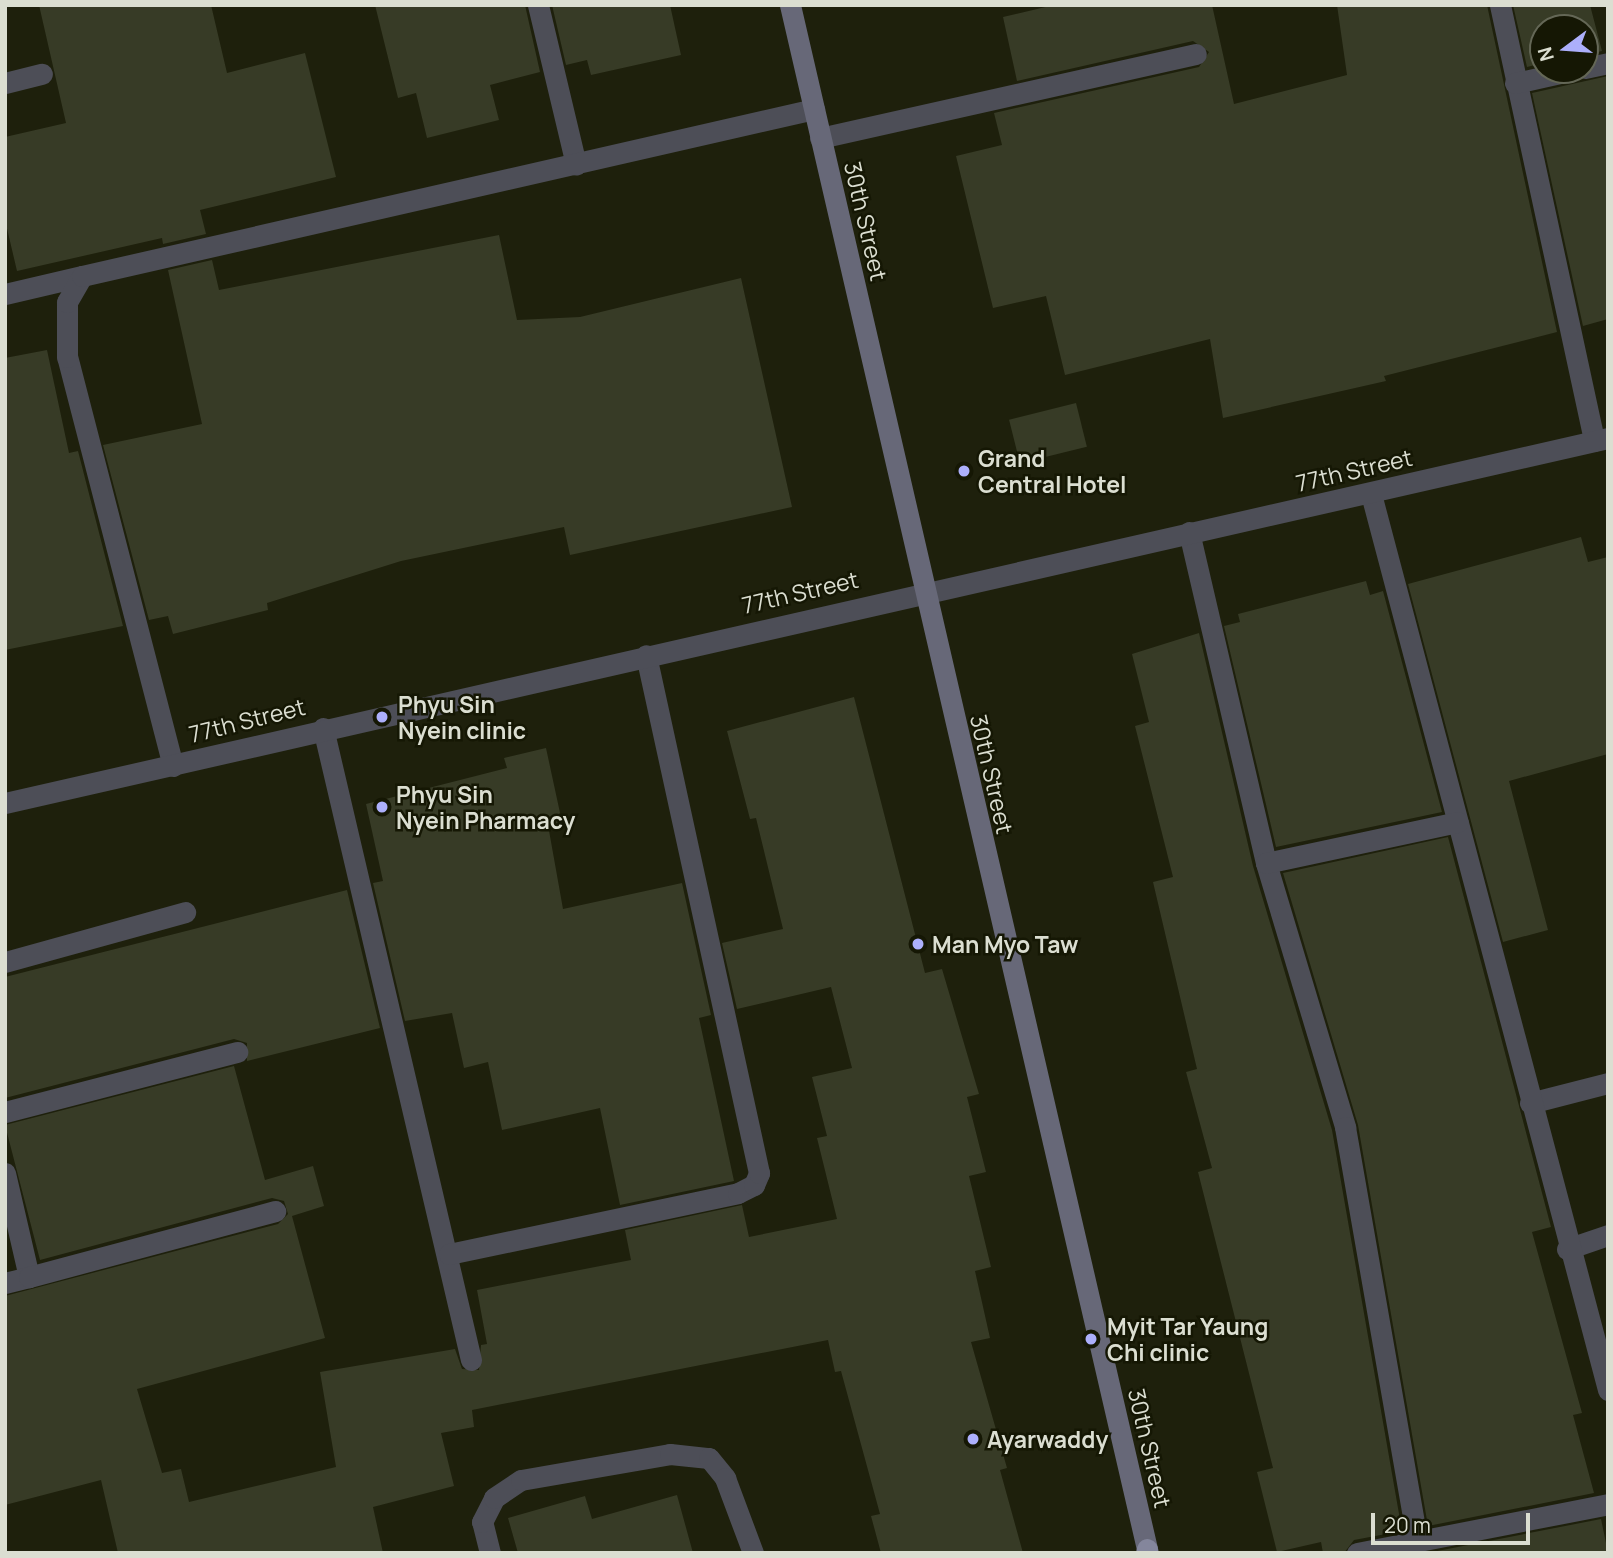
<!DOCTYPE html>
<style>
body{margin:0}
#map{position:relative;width:1613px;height:1558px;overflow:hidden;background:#1e200c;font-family:Manrope,sans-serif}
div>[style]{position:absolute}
.building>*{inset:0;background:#373b26;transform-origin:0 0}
.service>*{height:21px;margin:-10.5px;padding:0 10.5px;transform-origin:10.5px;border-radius:10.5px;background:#4d4e57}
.minor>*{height:21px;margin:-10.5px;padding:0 10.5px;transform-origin:10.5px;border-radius:10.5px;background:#4d4e57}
.tertiary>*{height:21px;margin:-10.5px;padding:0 10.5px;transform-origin:10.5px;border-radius:10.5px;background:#4d4e57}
.secondary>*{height:21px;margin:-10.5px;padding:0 10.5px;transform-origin:10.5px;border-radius:10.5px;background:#676878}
.trunk>*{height:21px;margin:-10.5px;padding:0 10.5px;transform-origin:10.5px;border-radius:10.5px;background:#84869c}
.dots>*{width:19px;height:19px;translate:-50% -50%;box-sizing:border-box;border:4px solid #151704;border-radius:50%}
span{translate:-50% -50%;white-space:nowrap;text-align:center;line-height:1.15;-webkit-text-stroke:5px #151704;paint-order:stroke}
.street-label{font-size:23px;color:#dbded1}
.poi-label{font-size:23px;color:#dbded1;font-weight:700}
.left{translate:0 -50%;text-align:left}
.frame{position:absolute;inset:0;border:7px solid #dbded1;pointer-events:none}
.north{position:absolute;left:1529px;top:14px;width:70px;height:70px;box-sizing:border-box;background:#151704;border:2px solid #646756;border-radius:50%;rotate:254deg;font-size:19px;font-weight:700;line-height:28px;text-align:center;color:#dbded1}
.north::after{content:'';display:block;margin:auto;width:24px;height:32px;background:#acaffb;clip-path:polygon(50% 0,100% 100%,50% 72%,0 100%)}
.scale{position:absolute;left:1371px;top:1513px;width:159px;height:32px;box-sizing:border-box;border:4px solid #dbded1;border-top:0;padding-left:9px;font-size:21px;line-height:24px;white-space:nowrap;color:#dbded1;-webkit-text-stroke:5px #151704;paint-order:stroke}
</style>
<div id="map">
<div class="building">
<div style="clip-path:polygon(39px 5px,211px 5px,227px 73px,305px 53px,336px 177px,200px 210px,206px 234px,163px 244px,162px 238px,17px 271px,5px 220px,5px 137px,66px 123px)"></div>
<div style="clip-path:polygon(375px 5px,525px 5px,540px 72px,490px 85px,499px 120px,427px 138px,416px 93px,398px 98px)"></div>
<div style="clip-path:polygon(552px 5px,670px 5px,681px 55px,591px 75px,587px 60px,566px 65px)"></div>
<div style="clip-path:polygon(1054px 5px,1212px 5px,1234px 104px,1347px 75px,1337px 5px,1487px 5px,1557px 332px,1384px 376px,1386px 381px,1223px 418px,1210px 339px,1065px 375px,1046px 296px,993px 308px,956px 156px,1002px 145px,994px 113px,1199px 67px,1209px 52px,1193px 41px,1017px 81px,1003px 17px)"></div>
<div style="clip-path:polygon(1513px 5px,1590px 5px,1602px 51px,1585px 55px,1585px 28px,1543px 28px,1543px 63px,1527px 67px)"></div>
<div style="clip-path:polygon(1608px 76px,1608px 319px,1583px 326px,1532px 93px)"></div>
<div style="clip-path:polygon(499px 235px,517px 320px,580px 317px,741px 278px,792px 507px,570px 555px,564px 527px,401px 561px,267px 603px,268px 610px,173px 634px,168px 616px,149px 620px,103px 445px,202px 424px,168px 270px,212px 260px,219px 290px)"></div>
<div style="clip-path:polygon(47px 350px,69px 453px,78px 451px,123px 626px,5px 650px,5px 358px)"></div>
<div style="left:1076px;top:403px;width:45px;height:69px;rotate:76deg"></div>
<div style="clip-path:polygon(1581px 537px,1588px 562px,1608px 557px,1608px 754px,1509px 781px,1548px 930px,1503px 942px,1408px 584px)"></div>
<div style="clip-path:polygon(1366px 581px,1370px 595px,1383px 591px,1442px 812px,1276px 847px,1224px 626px,1240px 622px,1238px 614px)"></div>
<div style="clip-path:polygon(1199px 633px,1253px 866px,1332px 1130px,1402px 1531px,1354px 1540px,1344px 1553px,1323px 1553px,1321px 1542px,1277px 1552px,1257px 1472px,1273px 1468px,1198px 1172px,1212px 1168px,1186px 1072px,1197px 1069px,1153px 882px,1173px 877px,1135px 726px,1149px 722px,1132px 654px)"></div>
<div style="clip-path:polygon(854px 697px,925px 973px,942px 969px,979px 1094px,967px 1097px,986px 1172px,969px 1176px,991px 1267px,975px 1271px,990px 1338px,971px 1342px,1007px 1468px,1000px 1470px,1023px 1553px,881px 1553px,871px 1516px,880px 1514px,841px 1371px,835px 1372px,828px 1340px,472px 1410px,474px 1427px,441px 1433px,454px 1486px,373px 1507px,383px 1553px,118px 1553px,101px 1480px,5px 1505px,5px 1296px,278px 1224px,288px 1214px,284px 1201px,272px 1198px,40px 1260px,5px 1125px,234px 1066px,265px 1180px,313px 1166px,324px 1206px,292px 1216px,325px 1338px,137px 1389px,162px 1473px,181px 1469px,189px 1502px,336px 1467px,320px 1372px,455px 1349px,462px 1369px,479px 1370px,481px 1345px,487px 1344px,477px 1290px,631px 1260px,625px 1230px,742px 1205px,749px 1237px,837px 1219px,817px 1138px,827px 1136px,812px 1077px,852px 1068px,831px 987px,737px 1009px,722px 943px,783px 929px,756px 818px,750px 819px,727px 731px)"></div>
<div style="clip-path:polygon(546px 748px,562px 822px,548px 825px,563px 909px,682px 883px,711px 1015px,699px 1018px,734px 1181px,620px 1205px,600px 1108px,502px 1130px,488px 1062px,464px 1068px,452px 1013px,405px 1021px,373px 883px,383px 881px,366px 804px,507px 768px,504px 758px)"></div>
<div style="clip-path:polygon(1448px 837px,1551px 1227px,1532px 1232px,1582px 1413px,1573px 1415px,1594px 1493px,1428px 1526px,1358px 1125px,1283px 873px)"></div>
<div style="clip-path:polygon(347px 890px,380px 1028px,247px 1061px,247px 1043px,234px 1039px,5px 1098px,5px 977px)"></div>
<div style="clip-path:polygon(677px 1495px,693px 1553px,518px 1553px,508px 1518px,585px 1496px,592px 1519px)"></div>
<div style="clip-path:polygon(1601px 1519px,1608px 1553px,1427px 1553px)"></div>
</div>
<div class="service">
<div style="left:538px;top:5px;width:164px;rotate:76.6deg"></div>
<div style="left:5px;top:83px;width:38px;rotate:-14deg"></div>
<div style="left:5px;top:294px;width:79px;rotate:-13.2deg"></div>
<div style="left:173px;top:766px;width:423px;rotate:-104.5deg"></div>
<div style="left:67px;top:357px;width:55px;rotate:-90deg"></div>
<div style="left:67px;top:302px;width:30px;rotate:-60deg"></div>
<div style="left:82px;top:276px;width:751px;rotate:-12.85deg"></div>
<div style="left:1530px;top:1103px;width:81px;rotate:-14.4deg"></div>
<div style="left:1567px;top:1249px;width:43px;rotate:-18.9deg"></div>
</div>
<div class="minor">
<div style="left:1500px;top:5px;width:446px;rotate:77.8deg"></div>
<div style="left:1585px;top:68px;width:24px;rotate:-12deg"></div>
<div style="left:1515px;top:83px;width:60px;rotate:-12.4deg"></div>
<div style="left:820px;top:138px;width:385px;rotate:-12.6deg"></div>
<div style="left:1371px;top:494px;width:927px;rotate:75.18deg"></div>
<div style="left:1189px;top:532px;width:340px;rotate:76.9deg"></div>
<div style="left:1266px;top:863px;width:276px;rotate:73.3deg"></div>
<div style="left:1345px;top:1127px;width:419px;rotate:80.1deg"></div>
<div style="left:323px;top:728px;width:649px;rotate:76.82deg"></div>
<div style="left:1266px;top:863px;width:196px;rotate:-12.1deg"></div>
<div style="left:5px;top:962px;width:187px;rotate:-15.5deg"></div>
<div style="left:5px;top:1112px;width:240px;rotate:-14.5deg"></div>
<div style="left:5px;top:1173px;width:107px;rotate:77deg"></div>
<div style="left:29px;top:1277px;width:25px;rotate:166deg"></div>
<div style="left:449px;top:1254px;width:295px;rotate:-11.9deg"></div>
<div style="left:738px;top:1193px;width:18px;rotate:-27deg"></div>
<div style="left:754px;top:1185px;width:13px;rotate:-67deg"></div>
<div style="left:759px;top:1173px;width:530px;rotate:-102.31deg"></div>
<div style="left:29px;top:1277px;width:255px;rotate:-15deg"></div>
<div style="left:490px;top:1553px;width:32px;rotate:-104deg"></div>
<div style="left:482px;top:1522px;width:27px;rotate:-63deg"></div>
<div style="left:494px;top:1498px;width:32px;rotate:-34deg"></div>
<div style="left:521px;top:1480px;width:151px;rotate:-9.9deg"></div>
<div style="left:670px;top:1454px;width:39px;rotate:6deg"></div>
<div style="left:709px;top:1458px;width:26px;rotate:51deg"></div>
<div style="left:725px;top:1478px;width:80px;rotate:69.5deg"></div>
<div style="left:1357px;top:1553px;width:256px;rotate:-11deg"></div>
</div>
<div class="tertiary">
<div style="left:5px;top:803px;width:1644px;rotate:-12.83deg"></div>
</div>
<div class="secondary">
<div style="left:790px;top:5px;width:1589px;rotate:76.98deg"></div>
</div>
<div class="trunk">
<div style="left:1146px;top:1553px;width:4px;rotate:-76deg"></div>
</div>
<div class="dots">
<div style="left:964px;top:471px;background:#acaffb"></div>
<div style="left:382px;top:717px;background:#acaffb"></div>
<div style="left:382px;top:807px;background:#acaffb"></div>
<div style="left:918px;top:944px;background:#acaffb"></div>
<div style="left:1091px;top:1339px;background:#acaffb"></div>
<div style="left:973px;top:1439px;background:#acaffb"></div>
</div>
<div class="street-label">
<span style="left:866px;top:221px;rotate:77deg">30th Street</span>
<span style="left:1354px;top:470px;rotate:-13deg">77th Street</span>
<span style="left:800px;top:592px;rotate:-13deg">77th Street</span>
<span style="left:247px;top:720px;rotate:-14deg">77th Street</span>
<span style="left:992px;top:774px;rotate:77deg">30th Street</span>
<span style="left:1150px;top:1448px;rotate:77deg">30th Street</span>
</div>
<div class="poi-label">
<span class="left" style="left:978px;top:471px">Grand<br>Central Hotel</span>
<span class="left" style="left:398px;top:717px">Phyu Sin<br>Nyein clinic</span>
<span class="left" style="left:396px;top:807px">Phyu Sin<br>Nyein Pharmacy</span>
<span class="left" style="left:932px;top:944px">Man Myo Taw</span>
<span class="left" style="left:1107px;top:1339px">Myit Tar Yaung<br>Chi clinic</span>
<span class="left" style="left:987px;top:1439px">Ayarwaddy</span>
</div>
<div class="frame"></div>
<div class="north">N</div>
<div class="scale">20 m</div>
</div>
